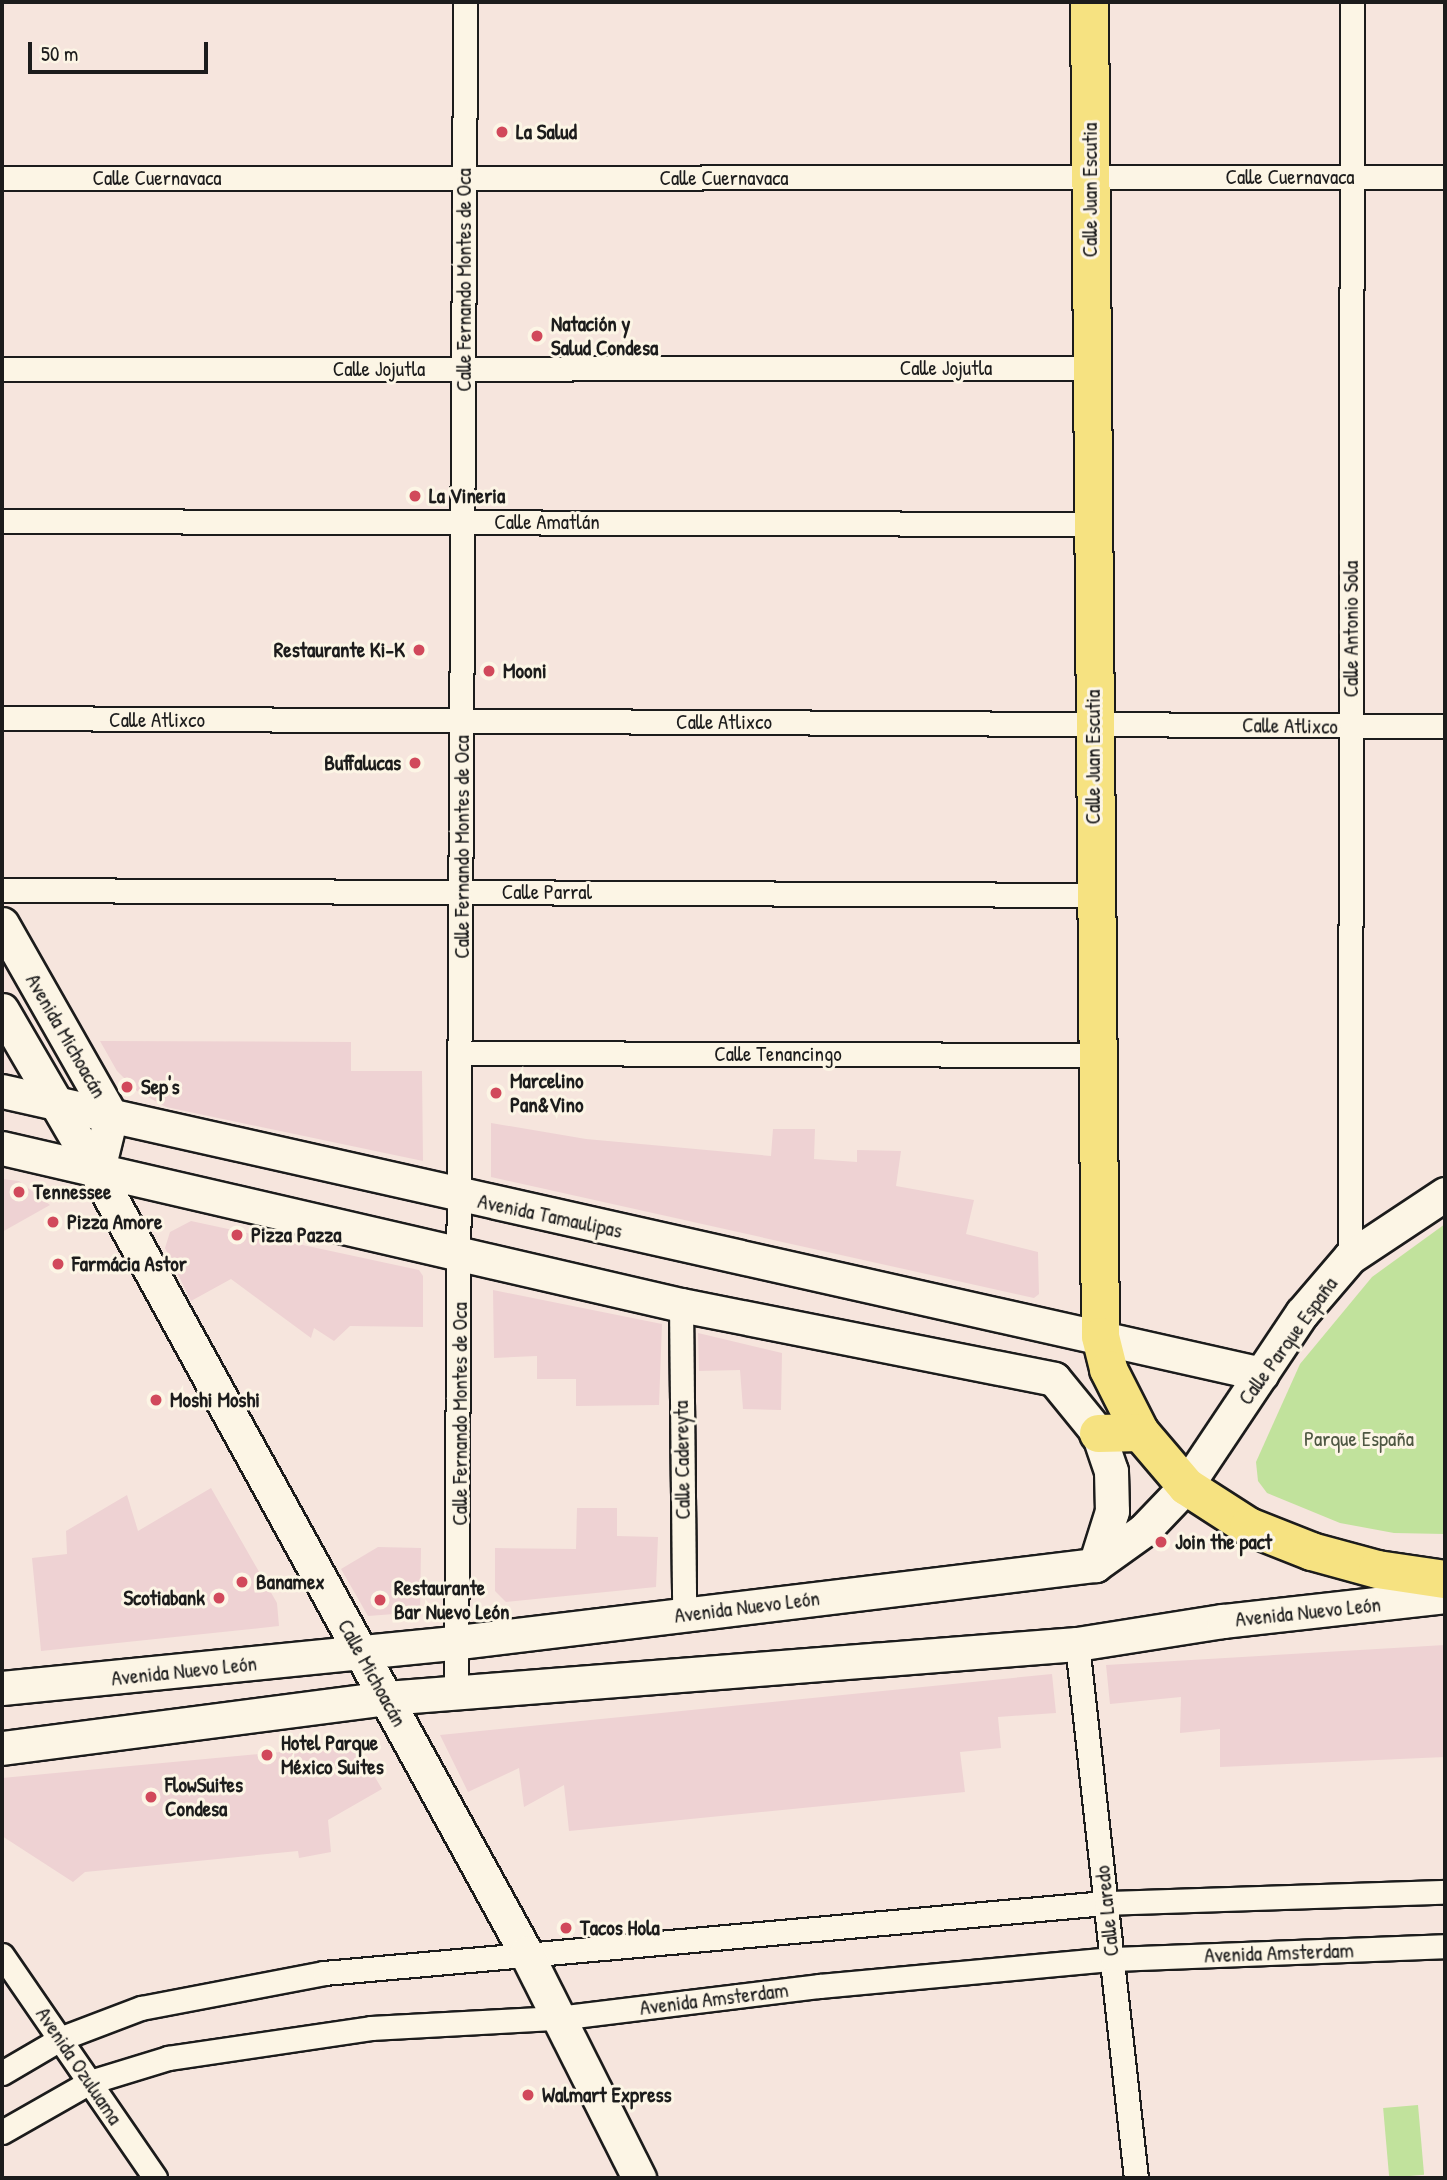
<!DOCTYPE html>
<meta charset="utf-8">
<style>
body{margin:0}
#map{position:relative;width:1447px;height:2180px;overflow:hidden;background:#f6e5dd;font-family:"Patrick Hand",sans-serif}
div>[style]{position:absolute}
.built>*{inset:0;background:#eed2d3}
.green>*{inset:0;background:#c1e29c;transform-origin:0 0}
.roads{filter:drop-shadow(2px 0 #1c1c1c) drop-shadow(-2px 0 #1c1c1c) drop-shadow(0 2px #1c1c1c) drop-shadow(0 -2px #1c1c1c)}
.street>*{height:23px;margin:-11.5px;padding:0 11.5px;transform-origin:11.5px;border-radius:11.5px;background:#fcf5e5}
.secondary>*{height:33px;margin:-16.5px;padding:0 16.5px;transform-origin:16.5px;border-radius:16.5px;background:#fcf5e5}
.primary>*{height:37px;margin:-18.5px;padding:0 18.5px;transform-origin:18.5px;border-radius:18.5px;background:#f6e281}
.dots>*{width:19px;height:19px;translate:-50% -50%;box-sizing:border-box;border:4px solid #fcf5e5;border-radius:50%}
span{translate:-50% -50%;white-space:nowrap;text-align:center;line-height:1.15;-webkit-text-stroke:6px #fcf5e5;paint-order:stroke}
.poi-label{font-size:21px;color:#1c1c1c;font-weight:700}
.left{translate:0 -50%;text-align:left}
.right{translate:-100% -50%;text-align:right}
.street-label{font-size:21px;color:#1c1c1c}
.park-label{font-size:21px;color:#4e5742}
.frame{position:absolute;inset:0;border:4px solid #1c1c1c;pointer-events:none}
.scale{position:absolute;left:28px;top:42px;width:180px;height:32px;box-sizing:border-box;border:4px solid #1c1c1c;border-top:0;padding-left:9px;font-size:21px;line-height:24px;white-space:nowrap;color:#1c1c1c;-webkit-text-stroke:5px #fcf5e5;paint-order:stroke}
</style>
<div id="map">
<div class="built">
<div style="clip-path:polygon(100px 1041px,351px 1042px,351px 1071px,422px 1071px,423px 1161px,166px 1107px,137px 1091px,117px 1071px)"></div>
<div style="clip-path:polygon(491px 1123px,586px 1139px,771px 1156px,773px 1129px,815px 1129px,814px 1159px,857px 1162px,857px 1150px,901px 1151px,896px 1186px,974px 1200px,966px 1234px,1038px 1252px,1039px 1294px,1034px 1298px,491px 1177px)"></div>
<div style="clip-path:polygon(2px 1179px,19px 1181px,50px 1205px,2px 1232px)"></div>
<div style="clip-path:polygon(191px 1221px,419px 1270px,423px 1276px,423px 1327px,350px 1326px,334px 1341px,314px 1328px,311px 1338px,231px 1279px,191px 1301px,165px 1248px,170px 1232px)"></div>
<div style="clip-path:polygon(493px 1290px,662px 1324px,659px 1405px,576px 1406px,576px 1379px,537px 1379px,537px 1356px,494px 1358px)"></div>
<div style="clip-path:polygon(698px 1333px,782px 1353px,781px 1410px,743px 1409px,740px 1370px,699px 1371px)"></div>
<div style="clip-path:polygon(211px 1488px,277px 1603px,279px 1626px,41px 1651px,32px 1558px,67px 1554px,66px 1531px,127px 1495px,138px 1531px)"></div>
<div style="clip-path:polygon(577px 1508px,617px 1508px,617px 1536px,658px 1537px,656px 1587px,506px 1602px,495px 1591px,495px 1548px,576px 1549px)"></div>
<div style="clip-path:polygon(378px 1547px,421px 1548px,420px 1612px,368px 1616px,341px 1569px)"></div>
<div style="clip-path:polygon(1445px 1645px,1445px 1757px,1220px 1767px,1220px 1729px,1180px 1733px,1181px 1697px,1110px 1704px,1106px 1665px)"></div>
<div style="clip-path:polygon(1052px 1674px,1056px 1713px,998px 1717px,1001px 1748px,960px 1752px,965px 1792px,569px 1831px,564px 1785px,524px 1807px,519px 1768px,468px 1792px,440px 1735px)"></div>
<div style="clip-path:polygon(356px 1745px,382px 1789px,328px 1820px,331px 1852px,299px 1858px,298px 1851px,85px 1872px,73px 1882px,2px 1836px,2px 1778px)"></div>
</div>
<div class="green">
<div style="clip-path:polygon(1445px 1224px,1445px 1534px,1394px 1533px,1340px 1523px,1267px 1493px,1258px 1481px,1256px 1462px,1300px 1364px,1372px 1277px)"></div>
<div style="left:1418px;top:2105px;width:70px;height:35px;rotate:85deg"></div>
</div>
<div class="roads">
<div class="street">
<div style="left:2px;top:178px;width:1443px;rotate:-0.04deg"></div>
<div style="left:2px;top:369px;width:1089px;rotate:-0.05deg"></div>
<div style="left:2px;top:521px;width:1090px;rotate:0.16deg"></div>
<div style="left:2px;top:718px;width:1443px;rotate:0.32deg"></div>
<div style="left:2px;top:890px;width:1091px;rotate:0.26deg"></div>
<div style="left:461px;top:1053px;width:635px;rotate:0.18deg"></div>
<div style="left:1350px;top:1257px;width:1255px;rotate:-89.91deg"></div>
<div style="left:681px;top:1305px;width:310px;rotate:89.4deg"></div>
<div style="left:1077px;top:1644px;width:537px;rotate:83.7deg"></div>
<div style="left:456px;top:1692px;width:1690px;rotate:-89.69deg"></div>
<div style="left:2px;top:1955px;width:270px;rotate:55.5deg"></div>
<div style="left:2px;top:2073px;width:69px;rotate:-30.3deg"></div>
<div style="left:62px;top:2038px;width:85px;rotate:-20.8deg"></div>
<div style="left:141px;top:2008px;width:186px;rotate:-10.8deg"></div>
<div style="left:324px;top:1973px;width:785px;rotate:-5.12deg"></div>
<div style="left:1106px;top:1903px;width:339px;rotate:-1.9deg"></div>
<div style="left:2px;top:2132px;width:101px;rotate:-29.6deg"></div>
<div style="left:90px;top:2082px;width:82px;rotate:-17.1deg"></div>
<div style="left:168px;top:2058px;width:205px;rotate:-8.4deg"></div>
<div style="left:371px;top:2028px;width:187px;rotate:-3.1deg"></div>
<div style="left:558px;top:2018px;width:264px;rotate:-7deg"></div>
<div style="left:820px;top:1986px;width:293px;rotate:-5.3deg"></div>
<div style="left:1112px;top:1959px;width:333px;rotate:-2.2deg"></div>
</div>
<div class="secondary">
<div style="left:2px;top:924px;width:221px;rotate:60.4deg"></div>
<div style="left:111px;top:1116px;width:59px;rotate:103.8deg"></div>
<div style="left:2px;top:1010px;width:189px;rotate:59.8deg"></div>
<div style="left:97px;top:1173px;width:890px;rotate:61.19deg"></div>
<div style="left:526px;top:1953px;width:252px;rotate:63.3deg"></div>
<div style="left:2px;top:1091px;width:1291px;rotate:12.66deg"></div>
<div style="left:2px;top:1148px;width:697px;rotate:13.02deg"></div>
<div style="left:681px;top:1305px;width:380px;rotate:11.2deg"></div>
<div style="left:1054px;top:1379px;width:70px;rotate:50.8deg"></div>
<div style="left:1098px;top:1433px;width:40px;rotate:71.1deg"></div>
<div style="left:1111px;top:1471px;width:40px;rotate:88.6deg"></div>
<div style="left:1112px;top:1511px;width:57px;rotate:107.5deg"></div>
<div style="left:2px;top:1688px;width:459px;rotate:-5.7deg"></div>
<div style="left:459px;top:1642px;width:641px;rotate:-6.9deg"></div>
<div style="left:1095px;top:1565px;width:60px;rotate:-35.5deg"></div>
<div style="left:1144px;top:1530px;width:61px;rotate:-46.3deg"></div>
<div style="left:1186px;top:1486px;width:208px;rotate:-56.2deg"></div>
<div style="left:1302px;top:1313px;width:74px;rotate:-49.4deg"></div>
<div style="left:1350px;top:1257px;width:114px;rotate:-33.6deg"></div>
<div style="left:2px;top:1748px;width:387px;rotate:-7.4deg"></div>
<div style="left:386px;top:1698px;width:693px;rotate:-4.47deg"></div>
<div style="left:1077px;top:1644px;width:148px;rotate:-9deg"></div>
<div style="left:1223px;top:1621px;width:223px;rotate:-6.4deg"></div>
</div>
<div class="primary">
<div style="left:1089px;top:2px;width:1334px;rotate:89.53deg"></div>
<div style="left:1100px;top:1336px;width:34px;rotate:76deg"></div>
<div style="left:1108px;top:1369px;width:71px;rotate:63.1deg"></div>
<div style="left:1140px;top:1432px;width:71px;rotate:49.6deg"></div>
<div style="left:1186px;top:1486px;width:74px;rotate:32.8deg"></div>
<div style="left:1248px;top:1526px;width:68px;rotate:21.6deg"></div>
<div style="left:1311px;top:1551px;width:68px;rotate:15.3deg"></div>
<div style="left:1377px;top:1569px;width:69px;rotate:8.4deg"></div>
<div style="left:1098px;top:1433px;width:42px;rotate:-1.4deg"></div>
</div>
</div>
<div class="dots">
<div style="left:502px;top:132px;background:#d1495b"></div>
<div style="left:537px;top:336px;background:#d1495b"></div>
<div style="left:415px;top:496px;background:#d1495b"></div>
<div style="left:419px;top:650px;background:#d1495b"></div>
<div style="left:489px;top:671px;background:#d1495b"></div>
<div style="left:415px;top:763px;background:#d1495b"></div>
<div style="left:127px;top:1087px;background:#d1495b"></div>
<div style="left:496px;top:1093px;background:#d1495b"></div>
<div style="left:19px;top:1192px;background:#d1495b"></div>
<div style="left:53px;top:1222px;background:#d1495b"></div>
<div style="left:237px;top:1235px;background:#d1495b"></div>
<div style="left:58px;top:1264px;background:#d1495b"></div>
<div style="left:156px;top:1400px;background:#d1495b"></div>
<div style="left:1161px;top:1542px;background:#d1495b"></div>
<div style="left:242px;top:1582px;background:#d1495b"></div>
<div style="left:219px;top:1598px;background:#d1495b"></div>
<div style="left:380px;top:1600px;background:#d1495b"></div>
<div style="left:267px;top:1755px;background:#d1495b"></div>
<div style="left:151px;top:1797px;background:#d1495b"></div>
<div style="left:566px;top:1928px;background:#d1495b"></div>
<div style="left:528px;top:2095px;background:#d1495b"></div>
</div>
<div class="poi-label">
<span class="left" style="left:516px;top:132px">La Salud</span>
<span class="left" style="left:551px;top:336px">Natación y<br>Salud Condesa</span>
<span class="left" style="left:429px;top:496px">La Vineria</span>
<span class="right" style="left:405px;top:650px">Restaurante Ki-K</span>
<span class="left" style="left:503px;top:671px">Mooni</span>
<span class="right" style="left:401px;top:763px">Buffalucas</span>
<span class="left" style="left:510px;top:1093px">Marcelino<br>Pan&amp;Vino</span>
<span class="left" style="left:141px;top:1087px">Sep's</span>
<span class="left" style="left:33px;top:1192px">Tennessee</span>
<span class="left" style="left:67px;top:1222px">Pizza Amore</span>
<span class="left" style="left:251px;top:1235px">Pizza Pazza</span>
<span class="left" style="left:72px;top:1264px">Farmácia Astor</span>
<span class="left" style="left:170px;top:1400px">Moshi Moshi</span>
<span class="left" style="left:1175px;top:1542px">Join the pact</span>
<span class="left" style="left:256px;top:1582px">Banamex</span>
<span class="left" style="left:394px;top:1600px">Restaurante<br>Bar Nuevo León</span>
<span class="right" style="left:205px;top:1598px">Scotiabank</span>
<span class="left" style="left:281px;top:1755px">Hotel Parque<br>México Suites</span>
<span class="left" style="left:165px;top:1797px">FlowSuites<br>Condesa</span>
<span class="left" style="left:580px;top:1928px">Tacos Hola</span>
<span class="left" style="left:542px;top:2095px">Walmart Express</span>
</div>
<div class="street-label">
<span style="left:1290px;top:177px">Calle Cuernavaca</span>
<span style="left:157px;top:178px">Calle Cuernavaca</span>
<span style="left:724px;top:178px">Calle Cuernavaca</span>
<span style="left:1090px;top:190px;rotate:-90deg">Calle Juan Escutia</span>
<span style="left:464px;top:280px;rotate:-90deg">Calle Fernando Montes de Oca</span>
<span style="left:946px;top:368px">Calle Jojutla</span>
<span style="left:379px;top:369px">Calle Jojutla</span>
<span style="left:547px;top:522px">Calle Amatlán</span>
<span style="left:1351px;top:629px;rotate:-90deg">Calle Antonio Sola</span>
<span style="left:157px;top:720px">Calle Atlixco</span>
<span style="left:724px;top:722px">Calle Atlixco</span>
<span style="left:1290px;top:726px;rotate:1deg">Calle Atlixco</span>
<span style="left:1093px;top:757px;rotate:-90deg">Calle Juan Escutia</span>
<span style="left:462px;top:847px;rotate:-90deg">Calle Fernando Montes de Oca</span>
<span style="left:547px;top:892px">Calle Parral</span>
<span style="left:66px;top:1036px;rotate:60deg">Avenida Michoacán</span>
<span style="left:778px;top:1054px">Calle Tenancingo</span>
<span style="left:550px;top:1216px;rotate:12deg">Avenida Tamaulipas</span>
<span style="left:1288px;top:1341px;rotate:-54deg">Calle Parque España</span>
<span style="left:460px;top:1414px;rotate:-90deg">Calle Fernando Montes de Oca</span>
<span style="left:682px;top:1460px;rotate:-91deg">Calle Cadereyta</span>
<span style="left:747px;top:1607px;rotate:-7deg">Avenida Nuevo León</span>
<span style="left:1308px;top:1612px;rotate:-6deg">Avenida Nuevo León</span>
<span style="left:184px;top:1671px;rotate:-6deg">Avenida Nuevo León</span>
<span style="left:372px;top:1673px;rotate:61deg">Calle Michoacán</span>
<span style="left:1107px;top:1911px;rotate:-96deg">Calle Laredo</span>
<span style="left:1279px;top:1953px;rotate:-2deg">Avenida Amsterdam</span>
<span style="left:714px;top:1999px;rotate:-7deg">Avenida Amsterdam</span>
<span style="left:79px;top:2066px;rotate:56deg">Avenida Ozuluama</span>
</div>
<div class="park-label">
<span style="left:1359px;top:1439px">Parque España</span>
</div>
<div class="frame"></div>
<div class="scale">50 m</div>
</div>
